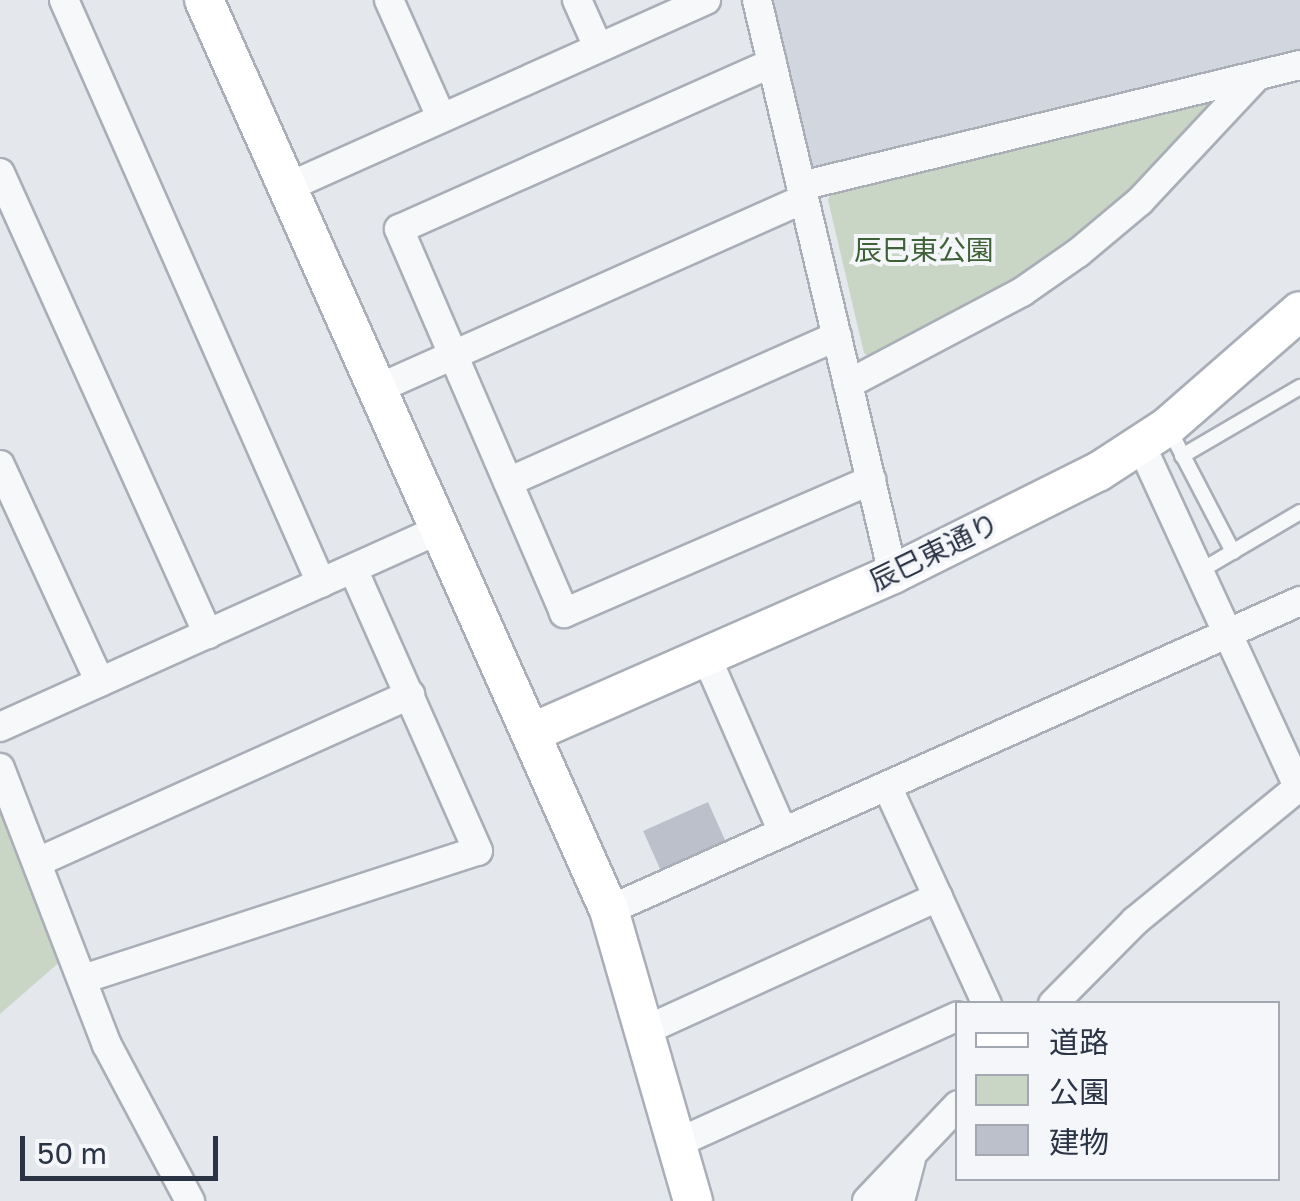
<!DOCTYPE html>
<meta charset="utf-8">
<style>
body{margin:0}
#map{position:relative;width:1300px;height:1201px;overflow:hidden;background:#e4e7ec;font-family:"Golos Text","Noto Sans JP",sans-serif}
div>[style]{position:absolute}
.built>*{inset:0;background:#d2d6de}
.green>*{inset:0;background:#c9d6c5}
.building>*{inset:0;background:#bbc0ca;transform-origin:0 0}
.roads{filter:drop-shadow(2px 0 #a9aeb7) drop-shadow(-2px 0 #a9aeb7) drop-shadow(0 2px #a9aeb7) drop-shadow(0 -2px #a9aeb7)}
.lane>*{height:14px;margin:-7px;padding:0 7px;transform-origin:7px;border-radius:7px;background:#f7f8fa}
.street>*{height:28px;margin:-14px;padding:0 14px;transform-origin:14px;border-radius:14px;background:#f7f8fa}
.secondary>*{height:38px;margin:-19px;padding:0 19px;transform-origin:19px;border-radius:19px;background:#fff}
span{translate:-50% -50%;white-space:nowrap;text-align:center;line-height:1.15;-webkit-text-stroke:8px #f4f6f9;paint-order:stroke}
.park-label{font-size:28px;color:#3f6138}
.street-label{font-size:28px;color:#2b3445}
.legend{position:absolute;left:955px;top:1001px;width:325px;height:180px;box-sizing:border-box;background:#f4f6f9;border:2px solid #a4a8b1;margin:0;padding:12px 18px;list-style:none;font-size:30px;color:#2b3445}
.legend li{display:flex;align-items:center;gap:20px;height:50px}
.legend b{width:50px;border:2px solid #a4a8b1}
.scale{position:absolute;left:20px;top:1136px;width:198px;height:45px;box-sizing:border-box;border:5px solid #2b3445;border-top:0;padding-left:12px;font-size:30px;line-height:35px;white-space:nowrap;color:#2b3445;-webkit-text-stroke:8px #f4f6f9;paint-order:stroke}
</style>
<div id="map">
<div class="built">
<div style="clip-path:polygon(770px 0,1300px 0,1300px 56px,811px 175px)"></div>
</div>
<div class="green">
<div style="clip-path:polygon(1224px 98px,1074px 250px,875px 362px,864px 353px,828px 200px,832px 190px)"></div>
<div style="clip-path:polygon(0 790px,63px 959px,0 1014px)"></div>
</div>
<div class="building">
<div style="left:708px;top:802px;width:42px;height:71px;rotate:66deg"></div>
</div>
<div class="roads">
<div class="lane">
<div style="left:1168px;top:427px;width:141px;rotate:62.5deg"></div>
<div style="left:1182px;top:456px;width:137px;rotate:-30.3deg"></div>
<div style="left:1200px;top:571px;width:116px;rotate:-30.5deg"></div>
</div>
<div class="street">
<div style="left:64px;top:0;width:637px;rotate:66.21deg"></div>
<div style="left:389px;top:0;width:128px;rotate:66deg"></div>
<div style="left:577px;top:0;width:51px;rotate:65.9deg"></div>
<div style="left:757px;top:0;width:590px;rotate:76.67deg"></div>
<div style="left:772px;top:63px;width:408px;rotate:156deg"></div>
<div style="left:399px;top:229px;width:418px;rotate:66.7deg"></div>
<div style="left:564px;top:613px;width:335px;rotate:-23.4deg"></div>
<div style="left:0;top:173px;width:506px;rotate:65.72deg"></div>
<div style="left:801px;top:186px;width:513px;rotate:-13.63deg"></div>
<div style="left:288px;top:187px;width:458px;rotate:-24.1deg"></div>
<div style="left:848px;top:384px;width:197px;rotate:-27.9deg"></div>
<div style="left:1022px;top:292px;width:68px;rotate:-34.9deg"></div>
<div style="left:1078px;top:253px;width:81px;rotate:-40deg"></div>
<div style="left:1140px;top:201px;width:168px;rotate:-46.9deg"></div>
<div style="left:377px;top:389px;width:467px;rotate:-24deg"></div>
<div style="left:1141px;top:445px;width:376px;rotate:65.3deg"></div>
<div style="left:0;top:465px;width:239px;rotate:65.3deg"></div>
<div style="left:508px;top:482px;width:360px;rotate:-23.9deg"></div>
<div style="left:706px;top:656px;width:192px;rotate:66.4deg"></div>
<div style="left:0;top:727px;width:481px;rotate:-24.2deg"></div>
<div style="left:0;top:768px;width:297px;rotate:68.9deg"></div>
<div style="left:107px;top:1045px;width:177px;rotate:62deg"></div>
<div style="left:887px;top:786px;width:240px;rotate:65.4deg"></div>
<div style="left:40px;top:861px;width:406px;rotate:-24.2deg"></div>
<div style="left:609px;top:910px;width:757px;rotate:-24.09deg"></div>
<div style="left:83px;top:979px;width:415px;rotate:-18deg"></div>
<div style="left:478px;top:851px;width:308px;rotate:-113.9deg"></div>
<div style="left:1053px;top:1004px;width:117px;rotate:-45.3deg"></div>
<div style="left:1135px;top:921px;width:213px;rotate:-39.3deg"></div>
<div style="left:646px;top:1030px;width:321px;rotate:-24.5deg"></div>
<div style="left:677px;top:1143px;width:308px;rotate:-24.3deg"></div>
<div style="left:867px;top:1201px;width:132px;rotate:-46.5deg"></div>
<div style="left:900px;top:1201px;width:43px;rotate:-75.3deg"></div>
</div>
<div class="secondary">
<div style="left:204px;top:0;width:996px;rotate:66.01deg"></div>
<div style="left:609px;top:910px;width:303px;rotate:73.9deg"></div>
<div style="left:531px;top:733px;width:395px;rotate:-23.7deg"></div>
<div style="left:893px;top:574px;width:229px;rotate:-26.5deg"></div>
<div style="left:1098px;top:472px;width:82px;rotate:-33.1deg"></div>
<div style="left:1167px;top:427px;width:176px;rotate:-41.1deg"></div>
</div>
</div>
<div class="park-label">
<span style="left:924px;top:250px">辰巳東公園</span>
</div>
<div class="street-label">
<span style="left:934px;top:552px;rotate:-26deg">辰巳東通り</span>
</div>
<ul class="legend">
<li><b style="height:12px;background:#fff"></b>道路</li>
<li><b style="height:28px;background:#c9d6c5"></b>公園</li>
<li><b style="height:28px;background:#bbc0ca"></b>建物</li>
</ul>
<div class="scale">50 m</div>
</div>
